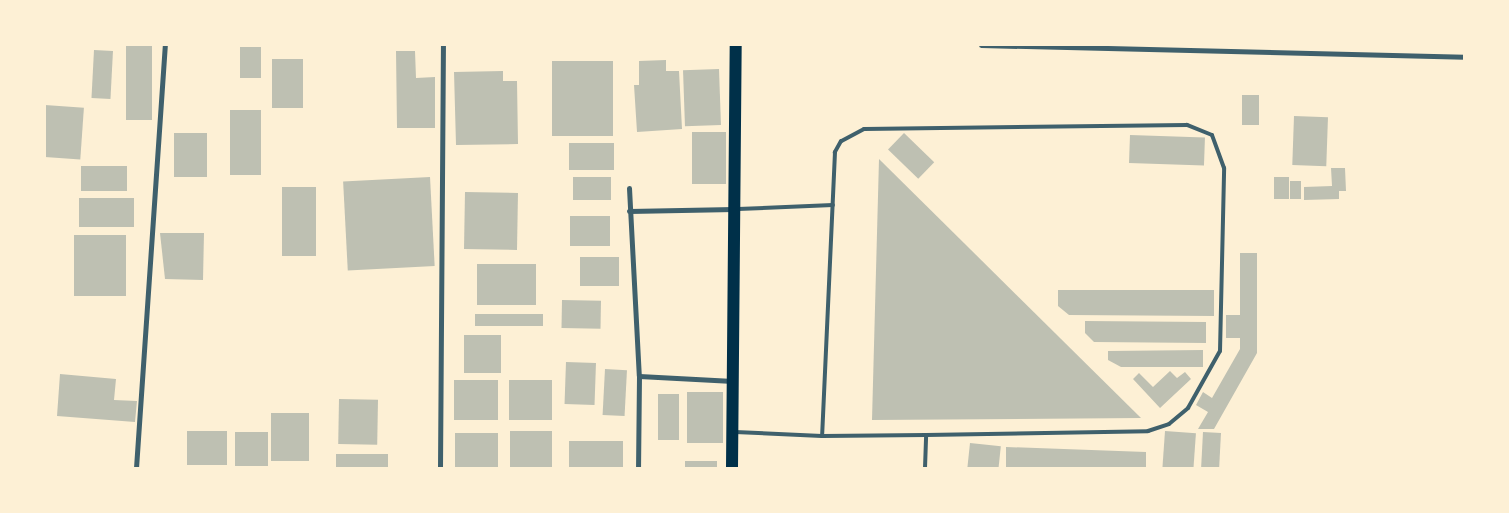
<!DOCTYPE html>
<style>
body{margin:0}
#map{position:relative;width:1509px;height:513px;overflow:hidden;background:#fdf0d5;font-family:"Sofia Sans Condensed",sans-serif}
div>[style]{position:absolute}
.building>*{inset:0;background:#bec0b2;transform-origin:0 0}
.service>*{height:4px;margin:-2px;padding:0 2px;transform-origin:2px;border-radius:2px;background:#3f606c}
.minor>*{height:5px;margin:-2.5px;padding:0 2.5px;transform-origin:2.5px;border-radius:2.5px;background:#3f606c}
.primary>*{height:12px;margin:-6px;padding:0 6px;transform-origin:6px;border-radius:6px;background:#003049}
span{translate:-50% -50%;white-space:nowrap;text-align:center;line-height:1.15;-webkit-text-stroke:5px #fdf0d5;paint-order:stroke}
.frame{position:absolute;inset:0;border:46px solid #fdf0d5;pointer-events:none}
</style>
<div id="map">
<div class="building">
<div style="left:126px;top:45px;width:26px;height:75px"></div>
<div style="left:240px;top:47px;width:21px;height:31px"></div>
<div style="left:94px;top:50px;width:19px;height:48px;rotate:3deg"></div>
<div style="clip-path:polygon(396px 51px,415px 51px,416px 78px,435px 77px,435px 128px,397px 128px)"></div>
<div style="left:272px;top:59px;width:31px;height:49px"></div>
<div style="clip-path:polygon(666px 60px,666px 71px,679px 71px,682px 129px,637px 132px,634px 85px,639px 85px,639px 61px)"></div>
<div style="left:552px;top:61px;width:61px;height:75px"></div>
<div style="left:719px;top:69px;width:56px;height:36px;rotate:88deg"></div>
<div style="clip-path:polygon(503px 71px,503px 81px,517px 81px,518px 144px,456px 145px,454px 72px)"></div>
<div style="left:1242px;top:95px;width:17px;height:30px"></div>
<div style="left:45px;top:105px;width:39px;height:52px;rotate:4deg"></div>
<div style="left:230px;top:110px;width:31px;height:65px"></div>
<div style="left:1294px;top:116px;width:34px;height:49px;rotate:2deg"></div>
<div style="left:692px;top:132px;width:34px;height:52px"></div>
<div style="left:174px;top:133px;width:33px;height:44px"></div>
<div style="left:904px;top:133px;width:42px;height:23px;rotate:44deg"></div>
<div style="left:1130px;top:135px;width:75px;height:28px;rotate:2deg"></div>
<div style="left:569px;top:143px;width:45px;height:27px"></div>
<div style="clip-path:polygon(879px 159px,1141px 418px,872px 420px)"></div>
<div style="left:81px;top:166px;width:46px;height:25px"></div>
<div style="clip-path:polygon(1331px 168px,1345px 168px,1346px 191px,1339px 191px,1339px 199px,1304px 200px,1304px 187px,1332px 186px)"></div>
<div style="left:430px;top:177px;width:89px;height:87px;rotate:87deg"></div>
<div style="left:573px;top:177px;width:38px;height:23px"></div>
<div style="left:1274px;top:177px;width:15px;height:22px"></div>
<div style="left:1290px;top:181px;width:11px;height:18px"></div>
<div style="left:282px;top:187px;width:34px;height:69px"></div>
<div style="left:465px;top:192px;width:53px;height:57px;rotate:1deg"></div>
<div style="left:79px;top:198px;width:55px;height:29px"></div>
<div style="left:570px;top:216px;width:40px;height:30px"></div>
<div style="clip-path:polygon(160px 233px,204px 233px,203px 280px,165px 279px)"></div>
<div style="left:74px;top:235px;width:52px;height:61px"></div>
<div style="clip-path:polygon(1240px 253px,1257px 253px,1257px 353px,1214px 429px,1198px 429px,1208px 412px,1196px 405px,1203px 392px,1212px 398px,1240px 349px,1240px 338px,1226px 338px,1226px 315px,1240px 315px)"></div>
<div style="left:580px;top:257px;width:39px;height:29px"></div>
<div style="left:477px;top:264px;width:59px;height:41px"></div>
<div style="clip-path:polygon(1058px 290px,1214px 290px,1214px 316px,1069px 315px,1058px 306px)"></div>
<div style="left:562px;top:300px;width:39px;height:28px;rotate:1deg"></div>
<div style="left:475px;top:314px;width:68px;height:12px"></div>
<div style="clip-path:polygon(1085px 321px,1206px 322px,1206px 343px,1094px 342px,1085px 333px)"></div>
<div style="left:464px;top:335px;width:37px;height:38px"></div>
<div style="clip-path:polygon(1203px 350px,1203px 367px,1121px 367px,1108px 360px,1108px 351px)"></div>
<div style="left:566px;top:362px;width:30px;height:42px;rotate:2deg"></div>
<div style="left:605px;top:369px;width:22px;height:46px;rotate:3deg"></div>
<div style="clip-path:polygon(1170px 371px,1177px 378px,1185px 372px,1191px 379px,1160px 408px,1133px 379px,1139px 373px,1153px 387px)"></div>
<div style="clip-path:polygon(60px 374px,116px 379px,114px 400px,137px 401px,135px 422px,57px 416px)"></div>
<div style="left:454px;top:380px;width:44px;height:40px"></div>
<div style="left:509px;top:380px;width:43px;height:40px"></div>
<div style="left:687px;top:392px;width:36px;height:51px"></div>
<div style="left:658px;top:394px;width:21px;height:46px"></div>
<div style="left:339px;top:399px;width:39px;height:45px;rotate:1deg"></div>
<div style="left:271px;top:413px;width:38px;height:48px"></div>
<div style="left:187px;top:431px;width:40px;height:34px"></div>
<div style="left:510px;top:431px;width:42px;height:37px"></div>
<div style="left:1165px;top:431px;width:31px;height:37px;rotate:4deg"></div>
<div style="left:235px;top:432px;width:33px;height:34px"></div>
<div style="left:1203px;top:432px;width:18px;height:36px;rotate:3deg"></div>
<div style="left:455px;top:433px;width:43px;height:35px"></div>
<div style="left:569px;top:441px;width:54px;height:27px"></div>
<div style="left:970px;top:443px;width:31px;height:25px;rotate:6deg"></div>
<div style="clip-path:polygon(1006px 447px,1146px 452px,1146px 468px,1006px 468px)"></div>
<div style="left:336px;top:454px;width:52px;height:14px"></div>
<div style="left:685px;top:461px;width:32px;height:7px"></div>
</div>
<div class="service">
<div style="left:738px;top:209px;width:95px;rotate:-2.4deg"></div>
<div style="left:735px;top:432px;width:87px;rotate:2.6deg"></div>
<div style="left:822px;top:436px;width:104px;rotate:-0.6deg"></div>
<div style="left:926px;top:435px;width:222px;rotate:-1deg"></div>
<div style="left:1148px;top:431px;width:22px;rotate:-18deg"></div>
<div style="left:1169px;top:424px;width:25px;rotate:-40deg"></div>
<div style="left:1188px;top:408px;width:65px;rotate:-60.7deg"></div>
<div style="left:1220px;top:351px;width:183px;rotate:-88.7deg"></div>
<div style="left:1224px;top:168px;width:35px;rotate:-110deg"></div>
<div style="left:1212px;top:135px;width:27px;rotate:-158deg"></div>
<div style="left:1187px;top:125px;width:323px;rotate:179.3deg"></div>
<div style="left:864px;top:129px;width:26px;rotate:152deg"></div>
<div style="left:841px;top:141px;width:13px;rotate:119deg"></div>
<div style="left:835px;top:152px;width:284px;rotate:92.6deg"></div>
<div style="left:925px;top:468px;width:33px;rotate:-88deg"></div>
</div>
<div class="minor">
<div style="left:981px;top:45px;width:483px;rotate:1.4deg"></div>
<div style="left:629px;top:188px;width:188px;rotate:87deg"></div>
<div style="left:639px;top:376px;width:92px;rotate:90.6deg"></div>
<div style="left:629px;top:211px;width:105px;rotate:-1.1deg"></div>
<div style="left:639px;top:376px;width:94px;rotate:3deg"></div>
<div style="left:136px;top:468px;width:424px;rotate:-86.1deg"></div>
<div style="left:440px;top:468px;width:423px;rotate:-89.6deg"></div>
</div>
<div class="primary">
<div style="left:732px;top:468px;width:423px;rotate:-89.5deg"></div>
</div>
<div class="frame"></div>
</div>
